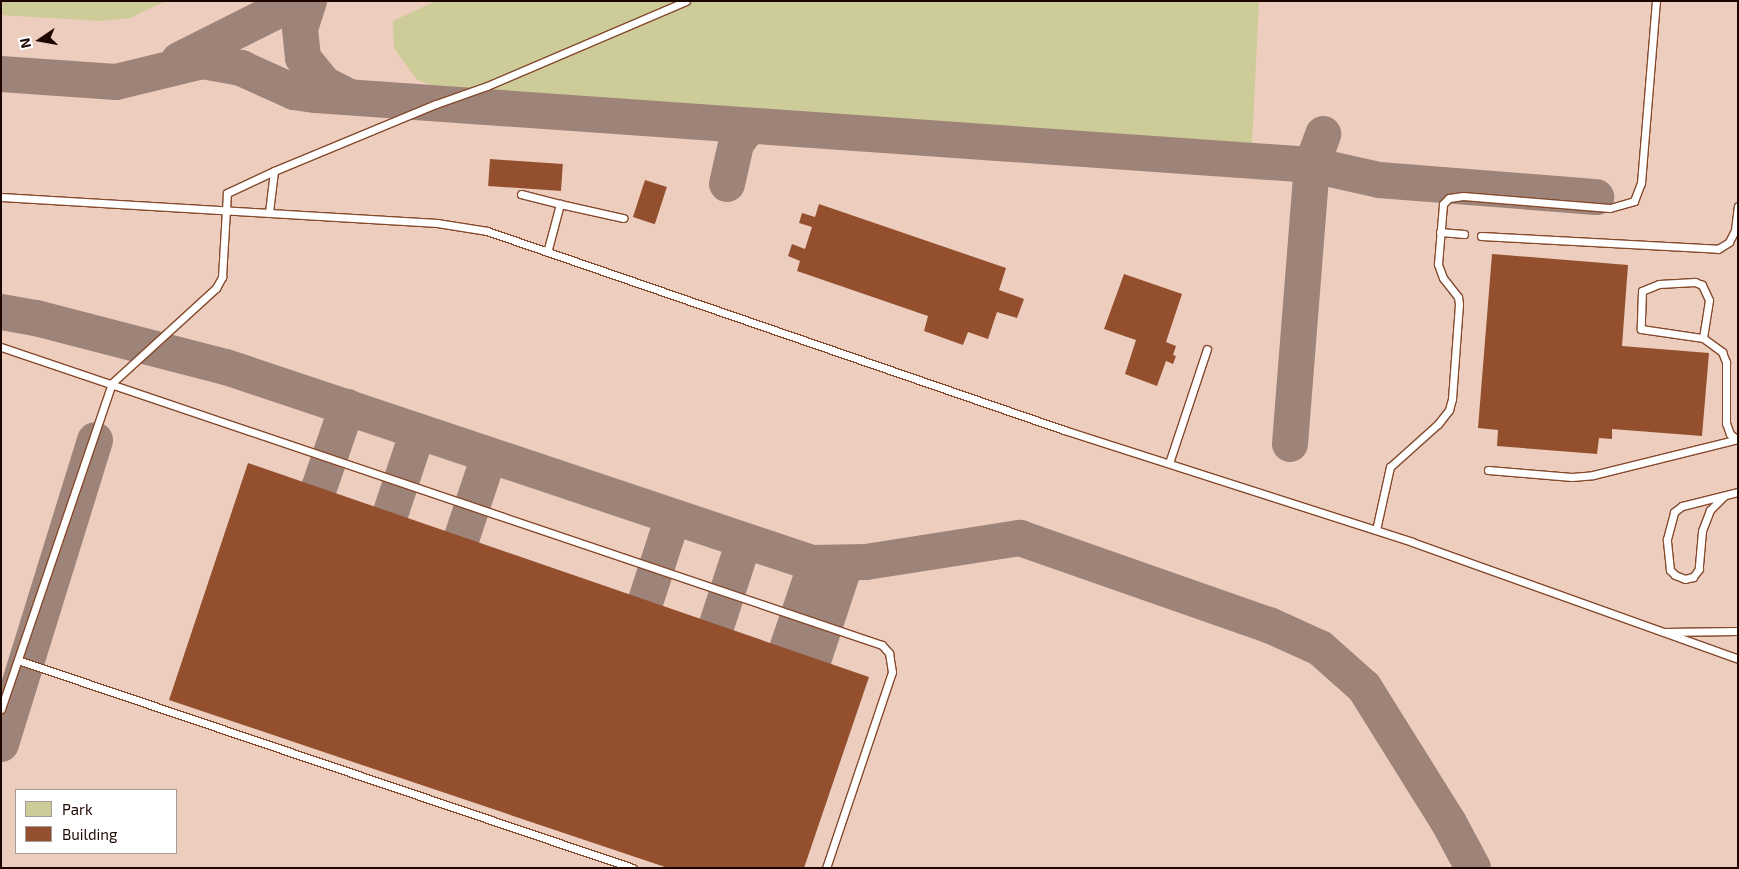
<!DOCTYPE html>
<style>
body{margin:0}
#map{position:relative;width:1739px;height:869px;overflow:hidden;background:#fbddd0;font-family:"Exo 2",sans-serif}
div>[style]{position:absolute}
.built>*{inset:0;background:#eccdbe}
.green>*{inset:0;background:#cdcb97}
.taxiway>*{height:36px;margin:-18px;padding:0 18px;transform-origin:18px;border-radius:18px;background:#9e8379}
.building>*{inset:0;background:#94502e;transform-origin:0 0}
.roads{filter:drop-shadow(1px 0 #85492b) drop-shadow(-1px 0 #85492b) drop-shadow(0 1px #85492b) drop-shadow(0 -1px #85492b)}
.service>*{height:7px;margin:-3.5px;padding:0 3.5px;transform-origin:3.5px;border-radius:3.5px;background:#fff}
span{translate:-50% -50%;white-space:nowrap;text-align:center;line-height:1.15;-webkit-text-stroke:5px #fff;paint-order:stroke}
.frame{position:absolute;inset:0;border:2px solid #1d0600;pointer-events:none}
.legend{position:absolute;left:15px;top:789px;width:162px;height:65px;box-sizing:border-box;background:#fff;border:1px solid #a59b99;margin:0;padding:6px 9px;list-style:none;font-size:15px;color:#1d0600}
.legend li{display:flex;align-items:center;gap:10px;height:25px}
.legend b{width:25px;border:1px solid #a59b99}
.north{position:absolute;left:15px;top:15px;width:50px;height:50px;-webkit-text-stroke:4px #fff;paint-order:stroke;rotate:258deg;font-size:14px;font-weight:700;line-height:20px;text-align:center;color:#1d0600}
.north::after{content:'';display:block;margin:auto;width:18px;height:22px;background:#1d0600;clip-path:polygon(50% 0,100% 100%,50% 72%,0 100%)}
</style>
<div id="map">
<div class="built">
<div style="clip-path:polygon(evenodd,1px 1px,1738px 1px,1738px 868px,1px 868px,1px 1px,16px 790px,176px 790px,176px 853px,16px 853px,16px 790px)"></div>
</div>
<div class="green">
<div style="clip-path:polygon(1px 1px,166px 1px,130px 18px,101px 21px,1px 15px)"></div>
<div style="clip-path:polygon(436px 1px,1259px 1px,1252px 143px,778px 114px,434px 86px,417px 80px,394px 48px,393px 21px)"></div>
</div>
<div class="taxiway">
<div style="left:309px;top:1px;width:29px;rotate:108deg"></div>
<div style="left:300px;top:29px;width:29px;rotate:84deg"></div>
<div style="left:303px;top:58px;width:33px;rotate:51deg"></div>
<div style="left:324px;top:84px;width:28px;rotate:27deg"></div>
<div style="left:179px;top:60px;width:132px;rotate:-26.6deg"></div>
<div style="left:1px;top:74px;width:115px;rotate:4deg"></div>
<div style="left:116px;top:82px;width:89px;rotate:-13.7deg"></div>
<div style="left:202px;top:61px;width:40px;rotate:10deg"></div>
<div style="left:241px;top:68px;width:58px;rotate:24.4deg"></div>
<div style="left:294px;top:92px;width:22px;rotate:8deg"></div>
<div style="left:316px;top:95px;width:998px;rotate:4.02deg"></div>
<div style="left:1312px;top:165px;width:69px;rotate:12.6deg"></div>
<div style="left:1379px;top:180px;width:218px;rotate:4.5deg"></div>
<div style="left:727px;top:184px;width:41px;rotate:-77.3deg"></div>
<div style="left:736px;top:144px;width:16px;rotate:-55deg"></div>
<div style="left:745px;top:131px;width:11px;rotate:-27deg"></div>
<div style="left:1px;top:312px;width:36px;rotate:10deg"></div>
<div style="left:36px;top:318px;width:196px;rotate:14.5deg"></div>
<div style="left:226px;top:367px;width:618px;rotate:18.49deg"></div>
<div style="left:812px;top:563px;width:54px;rotate:-1.1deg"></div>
<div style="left:866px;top:562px;width:156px;rotate:-8.9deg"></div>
<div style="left:1020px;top:538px;width:264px;rotate:19.3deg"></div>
<div style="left:1269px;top:625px;width:56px;rotate:24.3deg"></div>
<div style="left:1320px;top:648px;width:59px;rotate:41.6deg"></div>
<div style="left:1364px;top:687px;width:160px;rotate:58deg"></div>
<div style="left:1449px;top:823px;width:51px;rotate:61.9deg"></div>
<div style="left:1290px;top:444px;width:280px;rotate:-85.5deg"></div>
<div style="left:1312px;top:165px;width:33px;rotate:-70deg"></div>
<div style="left:319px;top:488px;width:86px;rotate:-70.9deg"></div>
<div style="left:391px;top:512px;width:85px;rotate:-71.6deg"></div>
<div style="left:462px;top:537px;width:85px;rotate:-71.6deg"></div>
<div style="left:646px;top:600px;width:87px;rotate:-72deg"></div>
<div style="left:717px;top:624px;width:87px;rotate:-72deg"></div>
<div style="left:787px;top:649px;width:90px;rotate:-71.2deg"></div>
<div style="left:814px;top:658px;width:99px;rotate:-71.7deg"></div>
<div style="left:1px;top:744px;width:318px;rotate:-72.8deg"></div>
</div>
<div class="building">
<div style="left:490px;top:159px;width:73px;height:27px;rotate:4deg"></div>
<div style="left:645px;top:180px;width:23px;height:39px;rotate:18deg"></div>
<div style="clip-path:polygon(819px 204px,1006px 268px,999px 290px,1024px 299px,1017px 318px,997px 312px,988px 339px,968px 332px,963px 345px,924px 331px,928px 316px,797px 271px,800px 261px,788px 256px,792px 244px,805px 249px,812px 227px,799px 223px,802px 213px,815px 217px)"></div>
<div style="clip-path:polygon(1492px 254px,1628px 265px,1622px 346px,1709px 353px,1702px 436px,1612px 429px,1612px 439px,1599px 438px,1597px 454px,1497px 446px,1498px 430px,1478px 428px)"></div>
<div style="clip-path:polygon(1124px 274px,1182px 294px,1166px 342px,1176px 346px,1173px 355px,1176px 356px,1173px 364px,1166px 361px,1157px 386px,1125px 374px,1136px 340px,1104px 329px)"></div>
<div style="clip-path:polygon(248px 463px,869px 677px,804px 868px,668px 868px,169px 700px)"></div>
</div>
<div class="roads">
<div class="service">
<div style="left:521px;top:194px;width:40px;rotate:14.4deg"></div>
<div style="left:1px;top:197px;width:437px;rotate:3.4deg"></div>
<div style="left:437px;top:223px;width:51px;rotate:9.1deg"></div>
<div style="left:487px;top:231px;width:610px;rotate:19.03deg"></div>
<div style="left:1064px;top:430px;width:366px;rotate:17.8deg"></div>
<div style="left:1412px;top:542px;width:346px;rotate:19.7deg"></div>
<div style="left:269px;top:212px;width:41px;rotate:-83deg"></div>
<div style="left:274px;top:171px;width:175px;rotate:-22.5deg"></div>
<div style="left:436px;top:104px;width:54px;rotate:-19.4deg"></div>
<div style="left:487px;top:86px;width:216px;rotate:-23.1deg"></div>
<div style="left:1440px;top:232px;width:24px;rotate:5deg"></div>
<div style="left:1481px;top:236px;width:237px;rotate:3.1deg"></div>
<div style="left:1718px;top:249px;width:13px;rotate:-32deg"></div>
<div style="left:1729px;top:242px;width:13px;rotate:-63deg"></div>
<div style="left:1735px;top:230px;width:24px;rotate:-83deg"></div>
<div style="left:548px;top:249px;width:47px;rotate:-75.1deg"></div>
<div style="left:560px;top:204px;width:65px;rotate:12.5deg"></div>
<div style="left:1703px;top:338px;width:38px;rotate:-81deg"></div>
<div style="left:1709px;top:300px;width:17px;rotate:-115deg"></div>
<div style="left:1702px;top:285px;width:8px;rotate:-157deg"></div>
<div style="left:1695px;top:282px;width:36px;rotate:177deg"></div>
<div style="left:1659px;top:284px;width:18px;rotate:158deg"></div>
<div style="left:1642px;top:291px;width:38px;rotate:92deg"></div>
<div style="left:1641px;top:329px;width:63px;rotate:8.3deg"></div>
<div style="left:1703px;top:338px;width:24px;rotate:36deg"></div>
<div style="left:1722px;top:352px;width:11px;rotate:68deg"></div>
<div style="left:1726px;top:362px;width:61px;rotate:90deg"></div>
<div style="left:1726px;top:423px;width:12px;rotate:70deg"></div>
<div style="left:1730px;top:434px;width:10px;rotate:37deg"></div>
<div style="left:1px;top:347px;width:930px;rotate:18.69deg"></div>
<div style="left:882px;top:645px;width:11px;rotate:49deg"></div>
<div style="left:889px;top:653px;width:19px;rotate:81deg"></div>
<div style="left:892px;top:672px;width:207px;rotate:108.6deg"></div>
<div style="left:1169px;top:463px;width:120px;rotate:-71.6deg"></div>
<div style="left:1488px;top:470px;width:84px;rotate:4.8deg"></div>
<div style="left:1572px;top:477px;width:21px;rotate:-5deg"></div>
<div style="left:1593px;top:475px;width:145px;rotate:-13.9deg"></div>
<div style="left:1724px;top:496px;width:20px;rotate:135deg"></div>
<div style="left:1710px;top:510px;width:22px;rotate:111deg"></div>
<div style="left:1702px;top:531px;width:38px;rotate:95deg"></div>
<div style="left:1699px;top:569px;width:10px;rotate:127deg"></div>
<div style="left:1693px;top:577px;width:8px;rotate:166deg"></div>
<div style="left:1685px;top:579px;width:11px;rotate:-158deg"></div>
<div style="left:1675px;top:575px;width:7px;rotate:-135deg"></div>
<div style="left:1670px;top:570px;width:31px;rotate:-96deg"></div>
<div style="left:1667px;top:539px;width:28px;rotate:-75deg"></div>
<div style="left:1674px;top:512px;width:10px;rotate:-37deg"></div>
<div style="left:1682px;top:506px;width:58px;rotate:-14deg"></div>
<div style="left:1376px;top:530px;width:65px;rotate:-77.5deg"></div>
<div style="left:1390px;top:467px;width:64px;rotate:-41.9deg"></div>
<div style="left:1438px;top:424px;width:18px;rotate:-52deg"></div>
<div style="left:1449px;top:410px;width:11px;rotate:-75deg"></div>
<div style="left:1452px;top:399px;width:95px;rotate:-85.8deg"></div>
<div style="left:1459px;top:304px;width:7px;rotate:-98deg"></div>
<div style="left:1458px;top:297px;width:24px;rotate:-128deg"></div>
<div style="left:1443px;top:278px;width:15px;rotate:-110deg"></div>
<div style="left:1438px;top:264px;width:60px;rotate:-85.2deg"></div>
<div style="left:1443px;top:204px;width:8px;rotate:-45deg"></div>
<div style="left:1449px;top:198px;width:14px;rotate:-8deg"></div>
<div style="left:1463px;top:196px;width:147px;rotate:4.7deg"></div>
<div style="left:1610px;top:208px;width:25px;rotate:-16deg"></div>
<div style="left:1634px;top:201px;width:19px;rotate:-69deg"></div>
<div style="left:1641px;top:183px;width:183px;rotate:-85.3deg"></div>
<div style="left:1664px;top:632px;width:74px;rotate:-0.8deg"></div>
<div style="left:18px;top:660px;width:649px;rotate:18.69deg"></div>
<div style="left:1px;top:709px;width:344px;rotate:-71.2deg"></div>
<div style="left:112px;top:383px;width:141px;rotate:-42.4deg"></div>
<div style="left:216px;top:288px;width:13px;rotate:-61deg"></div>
<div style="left:222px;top:277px;width:84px;rotate:-86.6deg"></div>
<div style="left:227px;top:193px;width:52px;rotate:-25.1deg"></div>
</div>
</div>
<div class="frame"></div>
<ul class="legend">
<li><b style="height:14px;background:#cdcb97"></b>Park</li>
<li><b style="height:14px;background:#94502e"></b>Building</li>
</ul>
<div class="north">N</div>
</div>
